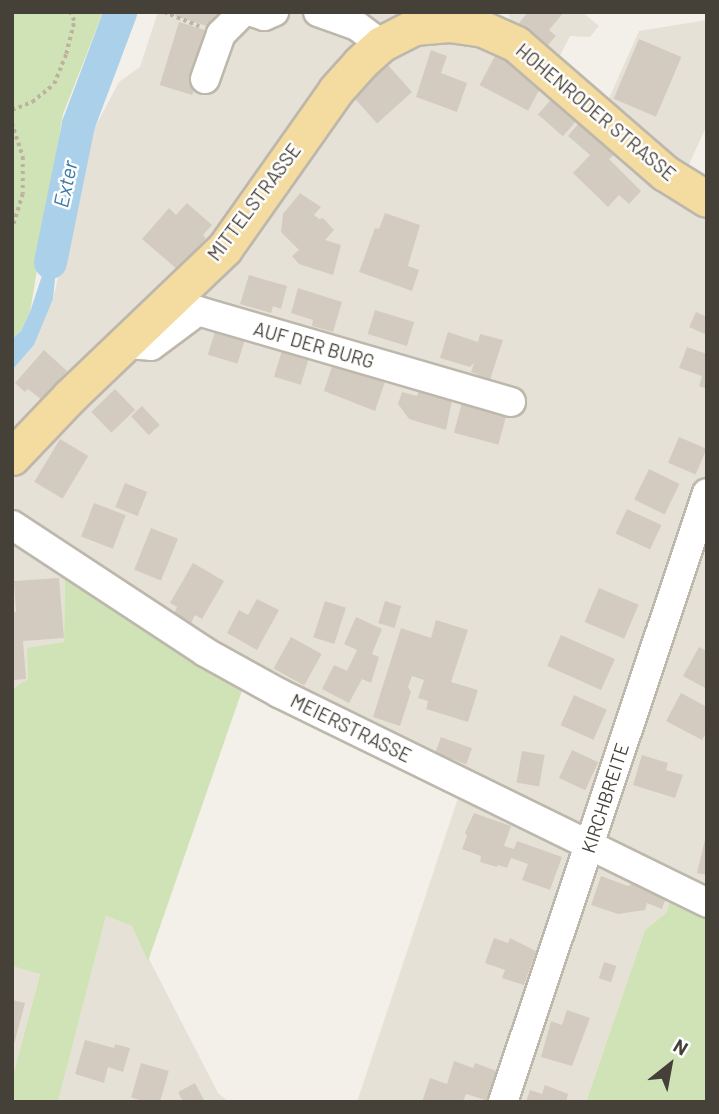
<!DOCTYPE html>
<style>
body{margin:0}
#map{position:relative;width:719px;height:1114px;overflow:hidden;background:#f3efe9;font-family:Barlow,sans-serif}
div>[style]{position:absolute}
.residential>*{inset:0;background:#e6e1d7}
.green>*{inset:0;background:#cfe3b6}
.water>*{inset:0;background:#abd0e9}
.river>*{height:33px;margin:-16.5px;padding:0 16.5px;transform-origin:16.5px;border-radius:16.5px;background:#abd0e9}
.building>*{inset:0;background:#d3cbbf;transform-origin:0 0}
.path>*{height:3.5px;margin-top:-1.75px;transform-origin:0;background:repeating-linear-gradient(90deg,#bdb29f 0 3.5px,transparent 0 7px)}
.roads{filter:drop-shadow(2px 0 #bdb7ac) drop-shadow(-2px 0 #bdb7ac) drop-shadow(0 2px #bdb7ac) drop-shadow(0 -2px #bdb7ac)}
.minor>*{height:28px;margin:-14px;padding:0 14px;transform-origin:14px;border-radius:14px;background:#fff}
.major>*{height:35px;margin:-17.5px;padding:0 17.5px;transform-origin:17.5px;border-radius:17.5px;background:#f4dba0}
span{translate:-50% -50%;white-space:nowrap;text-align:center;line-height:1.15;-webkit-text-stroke:5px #fff;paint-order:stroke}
.street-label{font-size:19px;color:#454038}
.water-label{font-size:21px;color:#3c7ba7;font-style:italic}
.frame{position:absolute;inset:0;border:14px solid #454038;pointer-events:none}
.north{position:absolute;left:635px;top:1030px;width:70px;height:70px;-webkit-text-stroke:5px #fff;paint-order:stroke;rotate:31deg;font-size:19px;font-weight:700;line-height:28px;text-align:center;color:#454038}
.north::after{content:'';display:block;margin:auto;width:24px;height:32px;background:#454038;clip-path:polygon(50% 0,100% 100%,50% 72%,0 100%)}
</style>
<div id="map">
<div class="residential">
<div style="clip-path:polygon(158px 12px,475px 12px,395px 25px,226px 229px,12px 446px,12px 370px,34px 345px,53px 299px,92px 133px,119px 82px,140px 67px)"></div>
<div style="clip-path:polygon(582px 12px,599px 26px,590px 37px,570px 36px,557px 61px,513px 29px,508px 13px)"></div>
<div style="clip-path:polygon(707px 20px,707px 125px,686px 171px,606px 105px,639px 31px)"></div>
<div style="clip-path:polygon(416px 39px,476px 42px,522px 64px,707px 211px,707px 892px,263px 672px,208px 641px,16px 511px,12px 500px,12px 482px,18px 473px,372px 69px)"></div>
<div style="clip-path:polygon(12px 533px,65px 570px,64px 642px,28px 679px,12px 689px)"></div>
<div style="clip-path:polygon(461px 789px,673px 892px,666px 913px,645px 930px,586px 1102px,357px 1102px)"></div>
<div style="clip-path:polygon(106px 916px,132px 926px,218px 1093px,229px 1102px,58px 1102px)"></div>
<div style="clip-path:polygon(12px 966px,40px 973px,12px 1079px)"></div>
</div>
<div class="green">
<div style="clip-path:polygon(12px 12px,103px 12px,63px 114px,30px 312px,21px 331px,12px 339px)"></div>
<div style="clip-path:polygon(65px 570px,245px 682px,148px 961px,132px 926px,106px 916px,58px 1102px,25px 1102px,12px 1099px,12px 1079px,40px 974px,12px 966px,12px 689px,28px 679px,27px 648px,64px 642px)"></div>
<div style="clip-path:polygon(673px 892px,707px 911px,707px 1102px,586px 1102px,645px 930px,666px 913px)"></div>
</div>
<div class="water">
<div style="clip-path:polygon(61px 218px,53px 299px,34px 345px,12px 370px,12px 339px,21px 331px,30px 312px)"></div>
</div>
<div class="river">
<div style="left:50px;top:262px;width:141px;rotate:-78.5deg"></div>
<div style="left:78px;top:124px;width:120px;rotate:-69.4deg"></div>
</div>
<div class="building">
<div style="clip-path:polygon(176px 12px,218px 12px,213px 28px,175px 16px)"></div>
<div style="clip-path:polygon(528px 12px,564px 12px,549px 30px,556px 36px,547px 46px,519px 23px)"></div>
<div style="left:179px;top:22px;width:34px;height:66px;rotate:17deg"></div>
<div style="left:639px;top:39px;width:46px;height:65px;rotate:23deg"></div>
<div style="clip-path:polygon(431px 50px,447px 56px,441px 73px,467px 83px,457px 112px,416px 97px)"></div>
<div style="left:496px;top:54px;width:55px;height:35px;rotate:28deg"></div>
<div style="left:386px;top:63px;width:39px;height:47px;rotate:48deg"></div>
<div style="left:555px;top:95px;width:33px;height:26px;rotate:41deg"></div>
<div style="clip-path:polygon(584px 117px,609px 140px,605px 145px,615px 154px,609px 159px,641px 191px,629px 204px,619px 195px,608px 207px,573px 173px,590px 155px,568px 136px)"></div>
<div style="clip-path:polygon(300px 193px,321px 207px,314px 215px,319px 219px,323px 218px,334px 230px,325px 240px,341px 245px,333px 275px,299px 264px,292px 256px,299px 250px,281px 232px,283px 214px)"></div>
<div style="clip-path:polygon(187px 203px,212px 225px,203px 235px,206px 238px,178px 270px,142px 239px,169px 208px,176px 215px)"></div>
<div style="clip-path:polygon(385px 213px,420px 225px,408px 266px,419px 270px,412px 291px,359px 272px,375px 228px,379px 229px)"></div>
<div style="clip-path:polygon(249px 275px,287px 286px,281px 309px,273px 306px,271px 313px,240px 304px)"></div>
<div style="clip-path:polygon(298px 288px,342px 302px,333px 332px,312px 326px,313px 320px,291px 313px)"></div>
<div style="left:375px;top:310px;width:41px;height:25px;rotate:17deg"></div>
<div style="clip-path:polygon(696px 312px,707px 317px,707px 335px,689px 327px)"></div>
<div style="left:216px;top:328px;width:31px;height:28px;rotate:17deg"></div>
<div style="clip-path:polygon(448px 332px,478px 342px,480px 334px,503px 340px,488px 386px,477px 382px,479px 375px,471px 372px,474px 363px,470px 367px,440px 358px)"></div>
<div style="left:283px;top:347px;width:28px;height:31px;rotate:17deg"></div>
<div style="clip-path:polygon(687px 347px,707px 354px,707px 389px,699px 386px,702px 376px,679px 368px)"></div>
<div style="clip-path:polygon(44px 350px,67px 371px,42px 400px,28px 389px,25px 392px,15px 383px)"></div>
<div style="clip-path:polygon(334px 360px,388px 373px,375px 411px,324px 391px)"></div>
<div style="left:115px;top:389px;width:29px;height:33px;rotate:46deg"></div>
<div style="clip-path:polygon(419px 390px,452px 400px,446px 430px,409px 419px,398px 404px,402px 392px,417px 396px)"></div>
<div style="left:463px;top:399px;width:46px;height:35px;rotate:15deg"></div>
<div style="left:142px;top:406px;width:26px;height:15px;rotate:47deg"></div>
<div style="left:679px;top:437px;width:30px;height:28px;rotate:23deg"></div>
<div style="left:60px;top:439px;width:33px;height:50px;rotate:31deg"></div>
<div style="left:649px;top:469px;width:34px;height:34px;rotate:26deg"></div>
<div style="left:125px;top:483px;width:24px;height:26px;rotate:22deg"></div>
<div style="left:94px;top:503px;width:34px;height:36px;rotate:21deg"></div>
<div style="left:627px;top:509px;width:38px;height:27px;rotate:25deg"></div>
<div style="left:151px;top:528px;width:29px;height:45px;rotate:22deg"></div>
<div style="clip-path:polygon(193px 563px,224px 581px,202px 619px,195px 615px,191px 623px,174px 613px,177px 607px,170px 603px)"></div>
<div style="clip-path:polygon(59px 578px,64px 638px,23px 641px,26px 679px,12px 680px,12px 612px,16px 612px,14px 581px)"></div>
<div style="left:599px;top:588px;width:43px;height:37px;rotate:23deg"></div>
<div style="clip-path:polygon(257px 599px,279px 610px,257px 650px,227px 633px,239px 610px,248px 615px)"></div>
<div style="left:325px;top:601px;width:22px;height:38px;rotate:18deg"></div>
<div style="left:385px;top:601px;width:17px;height:23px;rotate:17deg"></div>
<div style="clip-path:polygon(356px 617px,382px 629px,372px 654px,379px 657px,371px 683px,362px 679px,349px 703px,322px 689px,334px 665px,347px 671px,357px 650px,344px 644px)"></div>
<div style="clip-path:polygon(436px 620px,468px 630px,451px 682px,478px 690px,468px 722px,426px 709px,428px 701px,418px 698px,424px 680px,412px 676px,408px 687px,411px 692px,400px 726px,373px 717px,401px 628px,431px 638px)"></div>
<div style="left:561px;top:635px;width:59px;height:34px;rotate:24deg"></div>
<div style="left:291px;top:637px;width:35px;height:36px;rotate:29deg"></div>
<div style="clip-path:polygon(699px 647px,707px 651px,707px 689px,683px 676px)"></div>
<div style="clip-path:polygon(681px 693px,707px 707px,707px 731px,702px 740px,666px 721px)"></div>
<div style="left:574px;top:695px;width:36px;height:33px;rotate:24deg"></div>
<div style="left:441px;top:737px;width:33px;height:17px;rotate:20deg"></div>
<div style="left:572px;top:750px;width:29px;height:31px;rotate:25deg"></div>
<div style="left:522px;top:751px;width:23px;height:32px;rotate:10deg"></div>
<div style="clip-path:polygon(642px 755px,668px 763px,666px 770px,683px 775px,675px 798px,633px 785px)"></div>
<div style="clip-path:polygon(474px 813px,511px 826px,504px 846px,514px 849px,517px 841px,562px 857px,550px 890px,522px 880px,528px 864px,511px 858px,507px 868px,498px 865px,497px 867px,480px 862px,481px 856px,462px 849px,467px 836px,465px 833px)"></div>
<div style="clip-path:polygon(706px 835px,707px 835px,707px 875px,697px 873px)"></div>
<div style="clip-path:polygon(601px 876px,628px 886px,634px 883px,667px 895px,662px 909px,647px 903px,645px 910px,618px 914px,591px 905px)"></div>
<div style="clip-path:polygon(494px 938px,508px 943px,510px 938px,536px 951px,524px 985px,502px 978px,505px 970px,485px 963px)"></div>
<div style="left:604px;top:962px;width:13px;height:17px;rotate:18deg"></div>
<div style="clip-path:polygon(12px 1000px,25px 1003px,13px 1048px,12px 1047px)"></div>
<div style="clip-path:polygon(567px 1010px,590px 1018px,572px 1066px,541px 1057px,551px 1021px,562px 1025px)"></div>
<div style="clip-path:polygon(85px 1040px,114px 1048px,115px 1044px,130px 1048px,123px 1072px,108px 1067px,104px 1083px,75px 1074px)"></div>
<div style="clip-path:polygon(454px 1061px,473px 1068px,475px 1063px,502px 1073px,492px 1102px,466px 1094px,463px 1102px,422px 1102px,430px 1078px,447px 1084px)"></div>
<div style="left:141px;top:1063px;width:29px;height:36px;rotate:16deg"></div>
<div style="clip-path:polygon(195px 1083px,205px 1102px,183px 1102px,178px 1092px)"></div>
<div style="clip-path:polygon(545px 1085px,568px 1094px,566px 1102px,526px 1102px,530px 1090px,542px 1094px)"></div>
</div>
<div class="path">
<div style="left:164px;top:12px;width:38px;rotate:22deg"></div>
<div style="left:12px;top:110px;width:22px;rotate:-22deg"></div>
<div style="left:32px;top:102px;width:28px;rotate:-39deg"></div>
<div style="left:54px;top:84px;width:32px;rotate:-68deg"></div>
<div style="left:66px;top:54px;width:34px;rotate:-76deg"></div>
<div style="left:74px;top:21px;width:10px;rotate:-114deg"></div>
<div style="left:12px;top:123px;width:36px;rotate:72deg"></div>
<div style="left:23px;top:157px;width:37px;rotate:90deg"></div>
<div style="left:23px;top:194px;width:37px;rotate:107deg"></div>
</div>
<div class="roads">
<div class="minor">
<div style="left:252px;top:12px;width:13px;rotate:18deg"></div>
<div style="left:264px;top:16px;width:11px;rotate:-22deg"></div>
<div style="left:318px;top:12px;width:41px;rotate:19.7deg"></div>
<div style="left:357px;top:26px;width:30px;rotate:37deg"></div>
<div style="left:205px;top:79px;width:48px;rotate:-70.4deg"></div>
<div style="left:221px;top:34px;width:31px;rotate:-45deg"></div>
<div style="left:125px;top:344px;width:26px;rotate:4deg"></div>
<div style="left:151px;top:346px;width:59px;rotate:-36.7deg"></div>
<div style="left:198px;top:311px;width:326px;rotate:16.2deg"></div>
<div style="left:12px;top:525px;width:231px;rotate:33.3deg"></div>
<div style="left:205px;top:652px;width:85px;rotate:29deg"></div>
<div style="left:279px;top:693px;width:477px;rotate:26.1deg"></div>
<div style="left:503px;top:1102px;width:642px;rotate:-71.48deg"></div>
</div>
<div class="major">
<div style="left:12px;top:457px;width:84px;rotate:-46.4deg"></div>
<div style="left:70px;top:396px;width:213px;rotate:-43.7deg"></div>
<div style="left:224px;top:249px;width:194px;rotate:-54.8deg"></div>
<div style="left:336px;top:90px;width:36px;rotate:-48deg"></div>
<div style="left:360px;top:63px;width:28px;rotate:-42deg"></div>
<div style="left:381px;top:44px;width:37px;rotate:-27deg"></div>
<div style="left:414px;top:27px;width:35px;rotate:-5deg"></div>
<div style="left:449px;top:24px;width:34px;rotate:8deg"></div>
<div style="left:483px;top:29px;width:36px;rotate:24deg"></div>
<div style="left:516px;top:44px;width:197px;rotate:40.9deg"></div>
<div style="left:665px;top:173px;width:49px;rotate:31.8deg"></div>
</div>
</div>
<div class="street-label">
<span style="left:596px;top:112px;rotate:40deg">HOHENRODER STRASSE</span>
<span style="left:254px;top:202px;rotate:-53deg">MITTELSTRASSE</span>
<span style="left:314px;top:345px;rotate:16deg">AUF DER BURG</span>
<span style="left:351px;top:728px;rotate:26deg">MEIERSTRASSE</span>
<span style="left:605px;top:798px;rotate:-72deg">KIRCHBREITE</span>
</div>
<div class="water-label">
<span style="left:65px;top:184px;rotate:-78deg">Exter</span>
</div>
<div class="frame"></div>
<div class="north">N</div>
</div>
